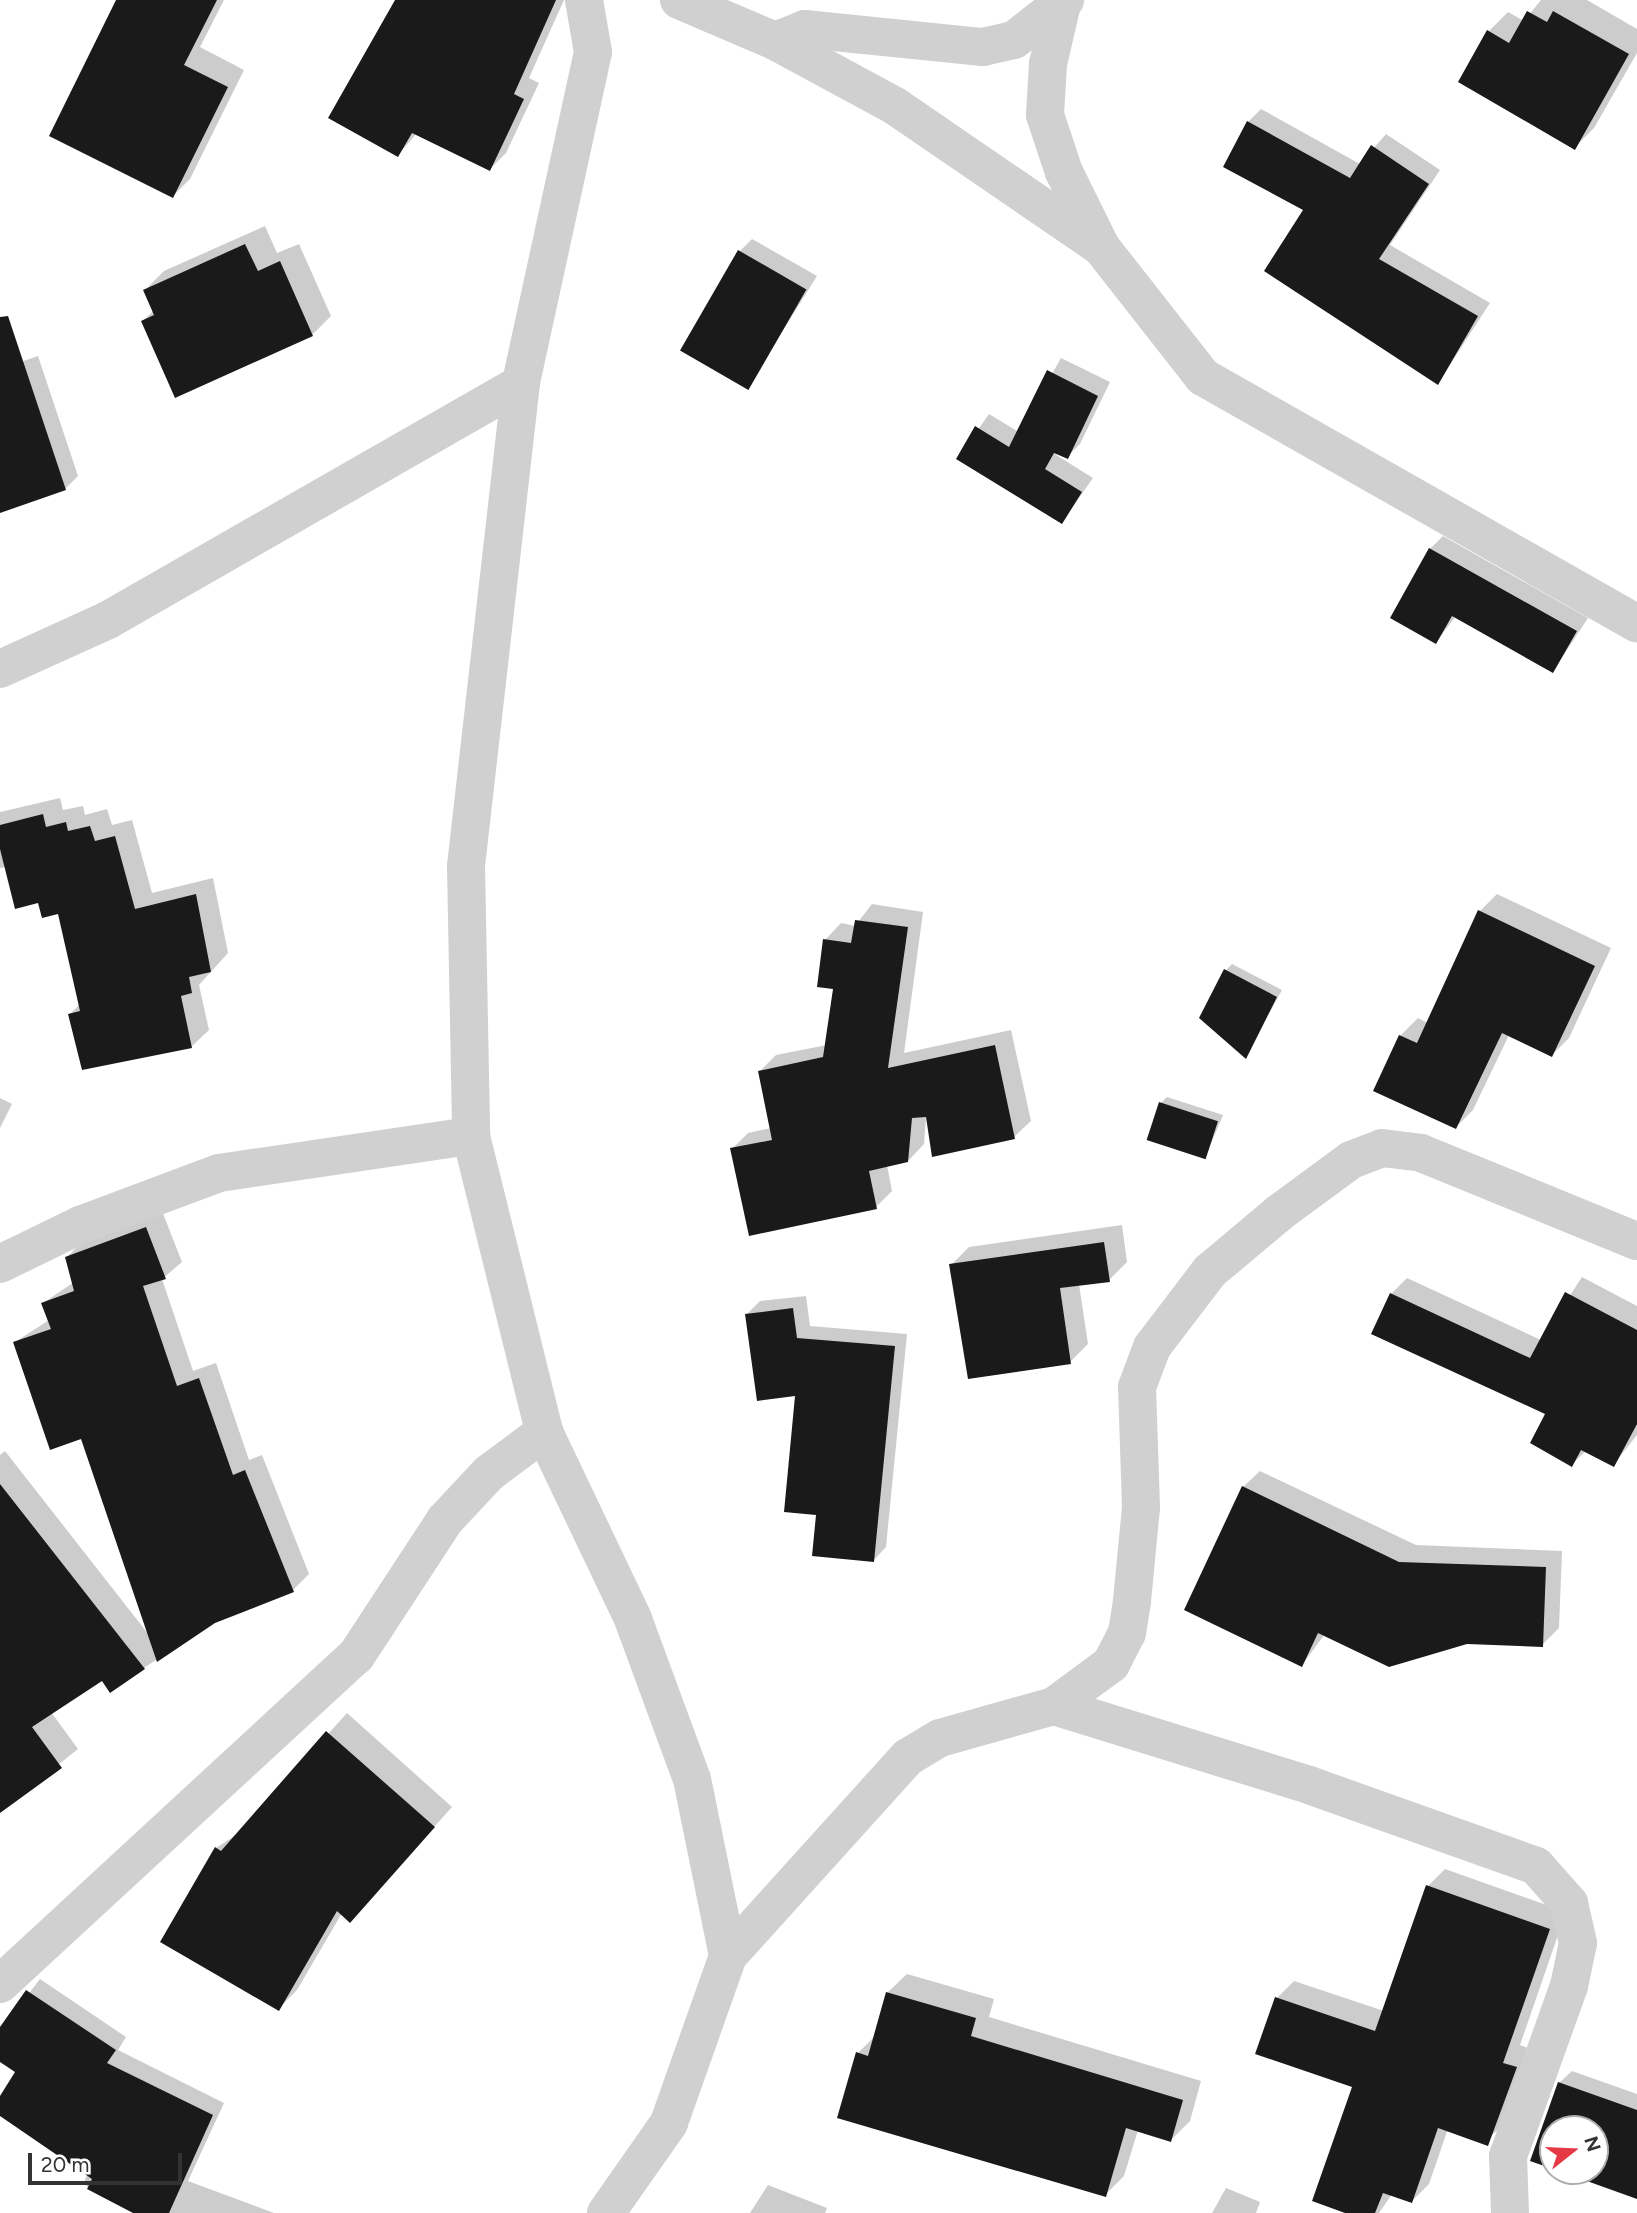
<!DOCTYPE html>
<style>
body{margin:0}
#map{position:relative;width:1637px;height:2213px;overflow:hidden;background:#fff;font-family:Figtree,sans-serif}
div>[style]{position:absolute}
.shadow>*{inset:0;background:#0003}
.building>*{inset:0;background:#1a1a1a;transform-origin:0 0}
.minor>*{height:38px;margin:-19px;padding:0 19px;transform-origin:19px;border-radius:19px;background:#d0d0d0}
span{translate:-50% -50%;white-space:nowrap;text-align:center;line-height:1.15;-webkit-text-stroke:7px #fff;paint-order:stroke}
.north{position:absolute;left:1539px;top:2115px;width:70px;height:70px;box-sizing:border-box;background:#fff;border:2px solid #adadad;border-radius:50%;rotate:72deg;font-size:19px;font-weight:700;line-height:28px;text-align:center;color:#333}
.north::after{content:'';display:block;margin:auto;width:24px;height:32px;background:#e63946;clip-path:polygon(50% 0,100% 100%,50% 72%,0 100%)}
.scale{position:absolute;left:28px;top:2153px;width:154px;height:32px;box-sizing:border-box;border:4px solid #333;border-top:0;padding-left:9px;font-size:21px;line-height:24px;white-space:nowrap;color:#333;-webkit-text-stroke:5px #fff;paint-order:stroke}
</style>
<div id="map">
<div class="shadow">
<div style="clip-path:polygon(118px 0,224px 0,200px 47px,244px 70px,190px 179px,173px 196px)"></div>
<div style="clip-path:polygon(397px 0,564px 0,529px 78px,539px 83px,506px 153px,490px 169px,417px 133px,398px 155px)"></div>
<div style="clip-path:polygon(1541px 0,1587px 0,1637px 29px,1637px 53px,1594px 128px,1575px 147px,1489px 31px,1508px 12px,1524px 21px)"></div>
<div style="clip-path:polygon(1261px 109px,1360px 164px,1386px 134px,1440px 170px,1390px 245px,1490px 303px,1438px 383px,1305px 209px,1248px 122px)"></div>
<div style="clip-path:polygon(265px 226px,277px 253px,299px 244px,331px 316px,312px 335px,143px 321px,154px 310px,145px 290px,164px 271px)"></div>
<div style="clip-path:polygon(752px 239px,817px 276px,747px 388px,740px 251px)"></div>
<div style="clip-path:polygon(38px 356px,78px 476px,65px 489px,0 511px,0 369px)"></div>
<div style="clip-path:polygon(1061px 358px,1110px 382px,1080px 444px,1067px 457px,1053px 453px,1093px 478px,1062px 522px,958px 458px,989px 414px,1019px 432px)"></div>
<div style="clip-path:polygon(1443px 536px,1588px 618px,1553px 671px,1456px 616px,1436px 642px,1430px 549px)"></div>
<div style="clip-path:polygon(60px 798px,63px 810px,83px 806px,85px 815px,107px 809px,112px 825px,132px 820px,152px 893px,213px 878px,228px 953px,199px 985px,209px 1030px,191px 1047px,70px 1014px,80px 1004px,59px 912px,6px 867px,0 868px,0 812px)"></div>
<div style="clip-path:polygon(1497px 894px,1611px 948px,1569px 1038px,1552px 1055px,1509px 1035px,1473px 1110px,1456px 1127px,1400px 1036px,1418px 1018px,1428px 1023px,1480px 911px)"></div>
<div style="clip-path:polygon(872px 904px,923px 912px,904px 1053px,1011px 1030px,1031px 1121px,1014px 1137px,926px 1117px,924px 1144px,908px 1161px,887px 1165px,892px 1191px,876px 1207px,732px 1149px,748px 1133px,771px 1128px,760px 1071px,776px 1055px,827px 1045px,835px 987px,825px 940px,841px 923px,855px 926px)"></div>
<div style="clip-path:polygon(1232px 964px,1282px 990px,1245px 1057px,1226px 970px)"></div>
<div style="clip-path:polygon(1167px 1097px,1223px 1115px,1205px 1158px,1161px 1103px)"></div>
<div style="clip-path:polygon(0 1098px,12px 1104px,0 1128px)"></div>
<div style="clip-path:polygon(162px 1211px,182px 1262px,162px 1279px,193px 1371px,216px 1363px,249px 1460px,262px 1455px,309px 1574px,293px 1590px,214px 1621px,144px 1668px,103px 1679px,51px 1712px,78px 1749px,0 1811px,0 1455px,5px 1451px,149px 1635px,82px 1437px,15px 1342px,49px 1320px,43px 1303px,74px 1282px,67px 1257px,83px 1241px)"></div>
<div style="clip-path:polygon(1122px 1225px,1127px 1262px,1109px 1280px,1079px 1284px,1088px 1344px,1070px 1362px,951px 1265px,969px 1247px)"></div>
<div style="clip-path:polygon(1582px 1277px,1637px 1306px,1637px 1435px,1613px 1465px,1586px 1451px,1572px 1464px,1548px 1413px,1391px 1294px,1407px 1278px,1541px 1340px)"></div>
<div style="clip-path:polygon(806px 1296px,810px 1326px,907px 1334px,886px 1547px,874px 1560px,818px 1513px,797px 1394px,747px 1314px,760px 1301px)"></div>
<div style="clip-path:polygon(1260px 1471px,1416px 1545px,1562px 1551px,1559px 1628px,1542px 1645px,1325px 1634px,1302px 1665px,1243px 1487px)"></div>
<div style="clip-path:polygon(347px 1713px,452px 1807px,350px 1921px,342px 1913px,297px 1990px,278px 2009px,216px 1848px,240px 1832px)"></div>
<div style="clip-path:polygon(1445px 1869px,1566px 1912px,1520px 2045px,1533px 2050px,1508px 2120px,1490px 2137px,1450px 2123px,1429px 2184px,1412px 2201px,1392px 2194px,1379px 2213px,1350px 2213px,1355px 2086px,1277px 1998px,1294px 1981px,1384px 2011px,1428px 1886px)"></div>
<div style="clip-path:polygon(907px 1974px,994px 1999px,989px 2017px,1201px 2081px,1190px 2121px,1171px 2140px,1138px 2130px,1124px 2176px,1105px 2195px,858px 2053px,876px 2035px,887px 1993px)"></div>
<div style="clip-path:polygon(40px 1979px,126px 2037px,118px 2050px,224px 2103px,188px 2181px,274px 2213px,137px 2213px,83px 2184px,88px 2173px,0 2114px,0 2099px,18px 2072px,0 2060px,0 2031px)"></div>
<div style="clip-path:polygon(1572px 2071px,1637px 2094px,1637px 2197px,1565px 2171px,1595px 2171px,1595px 2129px,1553px 2129px,1553px 2167px,1532px 2160px,1559px 2083px)"></div>
<div style="clip-path:polygon(768px 2185px,827px 2208px,825px 2213px,750px 2213px)"></div>
<div style="clip-path:polygon(1226px 2188px,1260px 2202px,1256px 2213px,1212px 2213px)"></div>
</div>
<div class="building">
<div style="clip-path:polygon(116px 0,217px 0,184px 65px,228px 87px,173px 198px,49px 136px)"></div>
<div style="clip-path:polygon(395px 0,556px 0,514px 94px,524px 99px,490px 171px,412px 133px,398px 157px,328px 118px)"></div>
<div style="clip-path:polygon(1527px 11px,1547px 22px,1553px 11px,1629px 54px,1575px 150px,1458px 82px,1487px 30px,1509px 43px)"></div>
<div style="clip-path:polygon(1247px 121px,1350px 178px,1371px 145px,1429px 184px,1379px 259px,1478px 316px,1438px 385px,1264px 271px,1303px 210px,1223px 167px)"></div>
<div style="clip-path:polygon(245px 244px,258px 271px,280px 261px,313px 336px,175px 398px,141px 321px,154px 315px,143px 290px)"></div>
<div style="left:738px;top:250px;width:79px;height:116px;rotate:30deg"></div>
<div style="clip-path:polygon(8px 316px,66px 490px,0 513px,0 317px)"></div>
<div style="clip-path:polygon(1047px 370px,1098px 396px,1068px 459px,1054px 453px,1045px 469px,1082px 492px,1062px 524px,956px 459px,975px 426px,1009px 447px)"></div>
<div style="clip-path:polygon(1429px 548px,1577px 631px,1553px 673px,1452px 616px,1436px 644px,1390px 618px)"></div>
<div style="clip-path:polygon(43px 814px,46px 827px,66px 822px,68px 831px,90px 826px,95px 841px,115px 836px,135px 909px,196px 894px,211px 972px,189px 977px,192px 993px,181px 996px,192px 1048px,82px 1070px,68px 1014px,80px 1011px,58px 914px,42px 918px,38px 903px,15px 909px,0 849px,0 825px)"></div>
<div style="clip-path:polygon(1478px 910px,1595px 966px,1552px 1057px,1502px 1033px,1456px 1129px,1373px 1091px,1399px 1035px,1417px 1043px)"></div>
<div style="clip-path:polygon(855px 920px,908px 927px,888px 1068px,995px 1045px,1015px 1139px,932px 1157px,926px 1117px,912px 1118px,908px 1162px,869px 1171px,877px 1209px,749px 1236px,730px 1148px,772px 1140px,758px 1071px,823px 1057px,833px 989px,817px 987px,823px 939px,851px 943px)"></div>
<div style="clip-path:polygon(1224px 969px,1277px 997px,1246px 1059px,1199px 1018px)"></div>
<div style="left:1159px;top:1102px;width:62px;height:40px;rotate:18deg"></div>
<div style="clip-path:polygon(146px 1227px,166px 1279px,143px 1286px,177px 1386px,199px 1378px,233px 1475px,245px 1470px,294px 1592px,215px 1623px,157px 1662px,81px 1439px,50px 1450px,13px 1342px,51px 1329px,41px 1303px,74px 1291px,65px 1257px)"></div>
<div style="clip-path:polygon(1104px 1242px,1110px 1282px,1060px 1288px,1071px 1364px,968px 1379px,949px 1264px)"></div>
<div style="clip-path:polygon(1565px 1292px,1637px 1330px,1637px 1424px,1614px 1467px,1581px 1450px,1572px 1467px,1530px 1443px,1545px 1414px,1371px 1334px,1390px 1293px,1530px 1358px)"></div>
<div style="clip-path:polygon(793px 1308px,797px 1338px,895px 1346px,874px 1562px,812px 1556px,816px 1515px,784px 1512px,795px 1396px,757px 1401px,745px 1314px)"></div>
<div style="clip-path:polygon(0 1484px,145px 1669px,110px 1693px,102px 1681px,32px 1727px,62px 1768px,0 1813px)"></div>
<div style="clip-path:polygon(1242px 1486px,1399px 1562px,1546px 1567px,1543px 1647px,1467px 1644px,1389px 1667px,1318px 1633px,1302px 1667px,1184px 1610px)"></div>
<div style="clip-path:polygon(326px 1731px,435px 1827px,350px 1923px,337px 1911px,279px 2011px,160px 1942px,215px 1847px,221px 1851px)"></div>
<div style="clip-path:polygon(1426px 1885px,1550px 1929px,1503px 2063px,1517px 2067px,1488px 2146px,1438px 2128px,1412px 2203px,1383px 2193px,1375px 2213px,1345px 2213px,1312px 2201px,1352px 2087px,1255px 2054px,1275px 1997px,1375px 2031px)"></div>
<div style="clip-path:polygon(26px 1990px,116px 2050px,107px 2063px,213px 2115px,169px 2213px,133px 2213px,87px 2189px,92px 2179px,0 2116px,0 2096px,15px 2072px,0 2062px,0 2027px)"></div>
<div style="clip-path:polygon(886px 1992px,976px 2018px,971px 2036px,1183px 2100px,1171px 2142px,1126px 2128px,1106px 2197px,837px 2118px,856px 2052px,868px 2056px)"></div>
<div style="clip-path:polygon(1558px 2082px,1637px 2110px,1637px 2199px,1559px 2171px,1595px 2171px,1595px 2129px,1553px 2129px,1553px 2169px,1530px 2161px)"></div>
</div>
<div class="minor">
<div style="left:584px;top:0;width:53px;rotate:80.2deg"></div>
<div style="left:593px;top:52px;width:339px;rotate:102.3deg"></div>
<div style="left:521px;top:383px;width:486px;rotate:96.5deg"></div>
<div style="left:466px;top:866px;width:270px;rotate:88.9deg"></div>
<div style="left:471px;top:1136px;width:305px;rotate:76.1deg"></div>
<div style="left:544px;top:1432px;width:207px;rotate:64.5deg"></div>
<div style="left:633px;top:1619px;width:171px;rotate:69.8deg"></div>
<div style="left:692px;top:1779px;width:181px;rotate:78.5deg"></div>
<div style="left:728px;top:1956px;width:177px;rotate:109.5deg"></div>
<div style="left:669px;top:2123px;width:110px;rotate:125deg"></div>
<div style="left:679px;top:0;width:104px;rotate:23.1deg"></div>
<div style="left:775px;top:41px;width:136px;rotate:28.4deg"></div>
<div style="left:895px;top:106px;width:250px;rotate:34.4deg"></div>
<div style="left:1101px;top:247px;width:165px;rotate:51.9deg"></div>
<div style="left:1203px;top:377px;width:499px;rotate:29.6deg"></div>
<div style="left:1061px;top:8px;width:57px;rotate:103.1deg"></div>
<div style="left:1048px;top:64px;width:51px;rotate:93.4deg"></div>
<div style="left:1045px;top:115px;width:60px;rotate:71.6deg"></div>
<div style="left:1064px;top:172px;width:81px;rotate:63.7deg"></div>
<div style="left:775px;top:41px;width:32px;rotate:-22deg"></div>
<div style="left:805px;top:29px;width:179px;rotate:5.8deg"></div>
<div style="left:983px;top:47px;width:32px;rotate:-13deg"></div>
<div style="left:1014px;top:40px;width:65px;rotate:-38.1deg"></div>
<div style="left:0;top:669px;width:119px;rotate:-24.4deg"></div>
<div style="left:108px;top:620px;width:476px;rotate:-29.8deg"></div>
<div style="left:0;top:1264px;width:89px;rotate:-26deg"></div>
<div style="left:80px;top:1225px;width:148px;rotate:-20.5deg"></div>
<div style="left:219px;top:1173px;width:255px;rotate:-8.4deg"></div>
<div style="left:1054px;top:1706px;width:267px;rotate:17.2deg"></div>
<div style="left:1309px;top:1785px;width:241px;rotate:19.6deg"></div>
<div style="left:1536px;top:1866px;width:50px;rotate:48.3deg"></div>
<div style="left:1569px;top:1903px;width:41px;rotate:77.3deg"></div>
<div style="left:1578px;top:1943px;width:44px;rotate:101.8deg"></div>
<div style="left:1569px;top:1986px;width:181px;rotate:109.7deg"></div>
<div style="left:1508px;top:2156px;width:57px;rotate:88deg"></div>
<div style="left:728px;top:1956px;width:268px;rotate:-47.9deg"></div>
<div style="left:908px;top:1757px;width:37px;rotate:-31deg"></div>
<div style="left:940px;top:1738px;width:118px;rotate:-15.7deg"></div>
<div style="left:1054px;top:1706px;width:71px;rotate:-36.4deg"></div>
<div style="left:1111px;top:1664px;width:35px;rotate:-63deg"></div>
<div style="left:1127px;top:1633px;width:32px;rotate:-81deg"></div>
<div style="left:1132px;top:1601px;width:94px;rotate:-84.5deg"></div>
<div style="left:1141px;top:1507px;width:120px;rotate:-91.9deg"></div>
<div style="left:1137px;top:1387px;width:43px;rotate:-69.4deg"></div>
<div style="left:1152px;top:1347px;width:96px;rotate:-52.7deg"></div>
<div style="left:1210px;top:1271px;width:90px;rotate:-40deg"></div>
<div style="left:1279px;top:1213px;width:89px;rotate:-36.4deg"></div>
<div style="left:1351px;top:1160px;width:33px;rotate:-21deg"></div>
<div style="left:1382px;top:1148px;width:39px;rotate:7deg"></div>
<div style="left:1421px;top:1153px;width:233px;rotate:22.2deg"></div>
<div style="left:0;top:1984px;width:484px;rotate:-42.7deg"></div>
<div style="left:356px;top:1656px;width:163px;rotate:-56.8deg"></div>
<div style="left:445px;top:1520px;width:64px;rotate:-46.9deg"></div>
<div style="left:489px;top:1473px;width:69px;rotate:-36.7deg"></div>
</div>
<div class="north">N</div>
<div class="scale">20 m</div>
</div>
